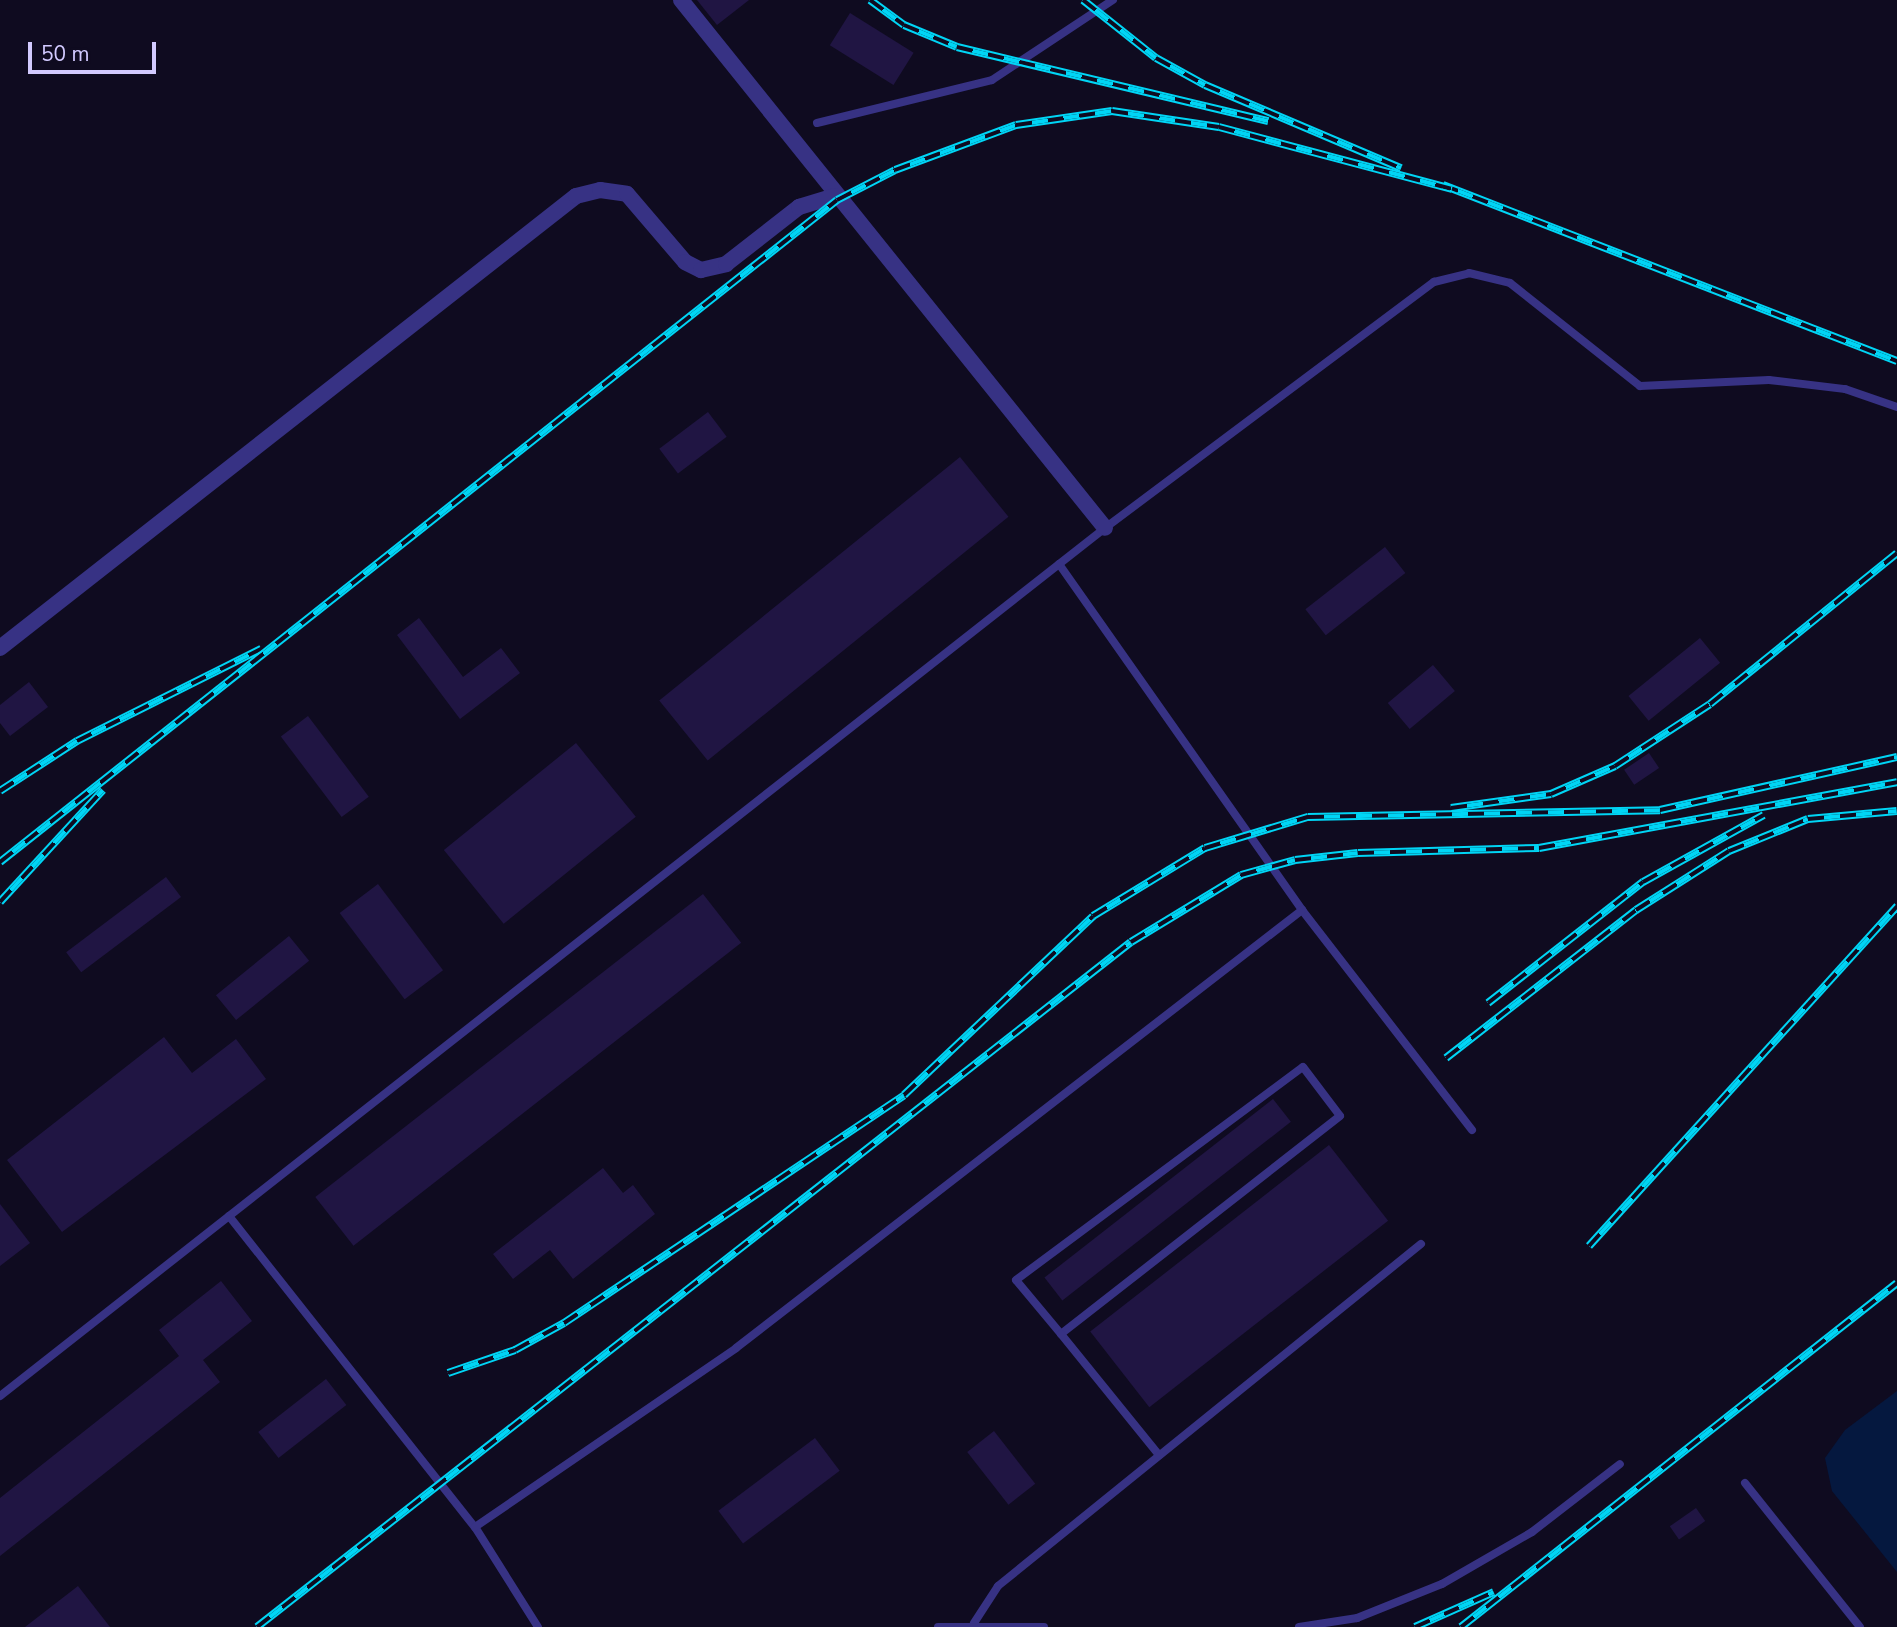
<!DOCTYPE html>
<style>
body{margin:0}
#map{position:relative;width:1897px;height:1627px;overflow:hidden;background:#0f0b20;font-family:"Nunito Sans",sans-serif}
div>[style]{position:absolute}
.water>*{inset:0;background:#05183f}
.building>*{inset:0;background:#201543;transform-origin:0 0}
.service>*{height:8px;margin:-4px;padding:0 4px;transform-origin:4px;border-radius:4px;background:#373284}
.minor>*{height:16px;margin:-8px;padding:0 8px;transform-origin:8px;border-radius:8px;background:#373284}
.rail>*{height:8px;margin-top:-4px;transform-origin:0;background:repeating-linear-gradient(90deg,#0f0b20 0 16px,#00d5f5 0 32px);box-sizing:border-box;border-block:2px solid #00d5f5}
span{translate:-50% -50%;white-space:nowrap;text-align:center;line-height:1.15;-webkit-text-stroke:5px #0f0b20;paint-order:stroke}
.scale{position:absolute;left:28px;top:42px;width:128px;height:32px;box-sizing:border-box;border:4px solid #d2caff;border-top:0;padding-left:9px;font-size:21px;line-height:24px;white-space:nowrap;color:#d2caff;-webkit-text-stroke:5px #0f0b20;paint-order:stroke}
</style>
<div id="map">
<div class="water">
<div style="clip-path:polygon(1897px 1391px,1897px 1572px,1832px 1491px,1825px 1458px,1845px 1430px)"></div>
</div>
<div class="building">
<div style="clip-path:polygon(697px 0,749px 0,717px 25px)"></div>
<div style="left:850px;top:13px;width:75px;height:38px;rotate:32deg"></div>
<div style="left:708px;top:412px;width:31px;height:61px;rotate:53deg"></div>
<div style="left:960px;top:457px;width:77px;height:387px;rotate:51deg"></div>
<div style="left:1385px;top:547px;width:33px;height:101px;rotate:52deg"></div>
<div style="clip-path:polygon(419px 618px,463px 677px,501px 648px,520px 673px,460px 719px,397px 635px)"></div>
<div style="left:1700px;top:638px;width:32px;height:92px;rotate:51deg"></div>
<div style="left:1433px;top:665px;width:34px;height:59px;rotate:50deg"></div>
<div style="clip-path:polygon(29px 682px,48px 707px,10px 736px,0 723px,0 705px)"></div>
<div style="left:308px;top:716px;width:101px;height:34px;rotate:53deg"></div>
<div style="left:576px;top:743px;width:95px;height:170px;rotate:51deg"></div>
<div style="left:1649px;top:753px;width:18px;height:30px;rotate:56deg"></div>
<div style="left:166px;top:877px;width:25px;height:125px;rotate:53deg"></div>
<div style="left:378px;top:884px;width:108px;height:48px;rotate:53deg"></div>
<div style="left:703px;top:894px;width:62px;height:492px;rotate:52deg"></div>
<div style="left:289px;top:936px;width:32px;height:94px;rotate:51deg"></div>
<div style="clip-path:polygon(164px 1037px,192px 1073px,236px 1039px,266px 1079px,62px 1232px,7px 1160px)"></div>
<div style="left:1273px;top:1099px;width:29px;height:290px;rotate:52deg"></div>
<div style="left:1329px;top:1145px;width:96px;height:303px;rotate:52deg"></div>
<div style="clip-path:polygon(603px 1168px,623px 1193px,633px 1185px,655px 1214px,573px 1279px,550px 1250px,513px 1279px,493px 1254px)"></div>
<div style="clip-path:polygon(0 1204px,30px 1243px,0 1266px)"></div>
<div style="clip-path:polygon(221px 1281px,252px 1321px,203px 1360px,220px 1382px,0 1556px,0 1498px,179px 1356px,159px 1330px)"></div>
<div style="left:326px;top:1379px;width:33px;height:86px;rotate:52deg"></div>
<div style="left:994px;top:1431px;width:67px;height:34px;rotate:52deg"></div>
<div style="left:815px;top:1438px;width:41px;height:121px;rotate:53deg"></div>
<div style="left:1696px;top:1508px;width:16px;height:32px;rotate:55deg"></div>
<div style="clip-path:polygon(78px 1586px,110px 1627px,25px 1627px)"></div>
</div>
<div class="service">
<div style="left:817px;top:123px;width:180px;rotate:-13.8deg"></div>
<div style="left:992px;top:80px;width:145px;rotate:-33.5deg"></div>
<div style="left:1059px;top:564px;width:423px;rotate:54.9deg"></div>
<div style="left:1302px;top:910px;width:278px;rotate:52.3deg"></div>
<div style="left:229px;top:1216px;width:397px;rotate:51.7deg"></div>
<div style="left:475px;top:1527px;width:118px;rotate:57.8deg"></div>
<div style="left:1061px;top:1334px;width:70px;rotate:-129.8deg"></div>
<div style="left:1016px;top:1280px;width:357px;rotate:-36.6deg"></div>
<div style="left:1303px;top:1067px;width:61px;rotate:52.9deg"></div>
<div style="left:1340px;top:1116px;width:354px;rotate:142deg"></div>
<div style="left:1061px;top:1334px;width:156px;rotate:51deg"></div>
<div style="left:0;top:1396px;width:1405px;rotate:-38.15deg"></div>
<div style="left:1105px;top:528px;width:411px;rotate:-36.8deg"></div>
<div style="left:1434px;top:282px;width:36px;rotate:-14deg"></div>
<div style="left:1469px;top:273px;width:42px;rotate:13.7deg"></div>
<div style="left:1510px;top:283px;width:166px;rotate:38.4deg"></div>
<div style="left:1640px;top:386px;width:129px;rotate:-2.7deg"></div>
<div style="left:1769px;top:380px;width:77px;rotate:6.8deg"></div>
<div style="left:1845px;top:389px;width:55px;rotate:19.1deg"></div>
<div style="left:1745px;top:1483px;width:184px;rotate:51.4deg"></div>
<div style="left:475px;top:1527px;width:316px;rotate:-34.4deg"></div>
<div style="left:736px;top:1348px;width:716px;rotate:-37.73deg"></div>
<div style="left:974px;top:1623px;width:44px;rotate:-57deg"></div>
<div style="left:998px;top:1586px;width:544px;rotate:-38.96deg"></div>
<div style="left:938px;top:1627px;width:106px"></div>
<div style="left:1299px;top:1627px;width:59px;rotate:-8.8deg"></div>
<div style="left:1357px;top:1618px;width:92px;rotate:-21.8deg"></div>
<div style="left:1442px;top:1584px;width:104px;rotate:-30deg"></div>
<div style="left:1532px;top:1532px;width:111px;rotate:-37.7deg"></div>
</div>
<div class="minor">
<div style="left:681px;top:0;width:677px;rotate:51.23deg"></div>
<div style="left:0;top:648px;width:732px;rotate:-38.12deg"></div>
<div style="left:576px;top:196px;width:25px;rotate:-14deg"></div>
<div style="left:600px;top:190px;width:27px;rotate:8deg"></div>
<div style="left:627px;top:194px;width:89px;rotate:49.5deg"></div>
<div style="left:685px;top:262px;width:18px;rotate:27deg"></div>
<div style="left:701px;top:270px;width:26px;rotate:-13deg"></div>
<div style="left:726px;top:264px;width:93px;rotate:-38deg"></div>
<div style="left:799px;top:207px;width:37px;rotate:-17deg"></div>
</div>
<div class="rail">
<div style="left:870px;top:0;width:42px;rotate:36.3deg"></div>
<div style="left:904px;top:25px;width:57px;rotate:22.5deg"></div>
<div style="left:957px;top:47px;width:320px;rotate:13.4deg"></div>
<div style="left:1083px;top:0;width:93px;rotate:38.5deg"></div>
<div style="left:1156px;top:58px;width:56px;rotate:28.9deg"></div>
<div style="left:1205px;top:85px;width:213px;rotate:23deg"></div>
<div style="left:1443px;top:185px;width:487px;rotate:21.2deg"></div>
<div style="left:0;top:791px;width:92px;rotate:-33deg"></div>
<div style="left:77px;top:741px;width:206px;rotate:-26.6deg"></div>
<div style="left:1451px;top:808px;width:101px;rotate:-8deg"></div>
<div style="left:1551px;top:794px;width:70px;rotate:-23.6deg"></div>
<div style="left:1615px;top:766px;width:113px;rotate:-33.1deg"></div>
<div style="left:1710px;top:704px;width:240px;rotate:-38.9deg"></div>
<div style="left:0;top:862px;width:1067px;rotate:-38.34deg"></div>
<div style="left:837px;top:200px;width:65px;rotate:-27.3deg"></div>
<div style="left:895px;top:170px;width:129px;rotate:-20.4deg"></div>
<div style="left:1016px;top:125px;width:97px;rotate:-8.3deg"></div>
<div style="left:1112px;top:111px;width:108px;rotate:8.5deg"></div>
<div style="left:1219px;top:127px;width:241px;rotate:14.9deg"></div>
<div style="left:0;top:902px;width:152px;rotate:-47.4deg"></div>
<div style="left:1488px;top:1003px;width:197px;rotate:-38deg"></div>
<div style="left:1643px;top:882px;width:138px;rotate:-29deg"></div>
<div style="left:1446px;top:1058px;width:241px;rotate:-37.9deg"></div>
<div style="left:1636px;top:910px;width:110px;rotate:-32.4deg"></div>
<div style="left:1729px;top:851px;width:85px;rotate:-22.1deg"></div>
<div style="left:1808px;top:819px;width:89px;rotate:-5.1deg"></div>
<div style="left:1589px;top:1246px;width:459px;rotate:-47.8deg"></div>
<div style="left:448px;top:1373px;width:71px;rotate:-18.9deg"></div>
<div style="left:515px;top:1350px;width:56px;rotate:-28.9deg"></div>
<div style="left:564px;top:1323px;width:409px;rotate:-33.8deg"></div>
<div style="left:904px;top:1095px;width:260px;rotate:-43.4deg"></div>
<div style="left:1093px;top:916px;width:131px;rotate:-31.3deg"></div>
<div style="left:1205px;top:848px;width:108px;rotate:-16.8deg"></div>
<div style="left:1308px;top:817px;width:352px;rotate:-1.1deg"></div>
<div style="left:1660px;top:810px;width:243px;rotate:-12.6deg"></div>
<div style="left:257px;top:1627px;width:1110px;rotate:-38.09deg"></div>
<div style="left:1131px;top:942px;width:129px;rotate:-31.3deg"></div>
<div style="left:1241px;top:875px;width:56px;rotate:-15.5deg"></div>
<div style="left:1295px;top:860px;width:63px;rotate:-6.3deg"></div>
<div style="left:1358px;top:853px;width:181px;rotate:-1.6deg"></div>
<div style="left:1539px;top:848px;width:364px;rotate:-10.4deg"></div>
<div style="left:1415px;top:1627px;width:86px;rotate:-23.9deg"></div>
<div style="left:1461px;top:1627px;width:555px;rotate:-38.27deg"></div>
</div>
<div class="scale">50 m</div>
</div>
